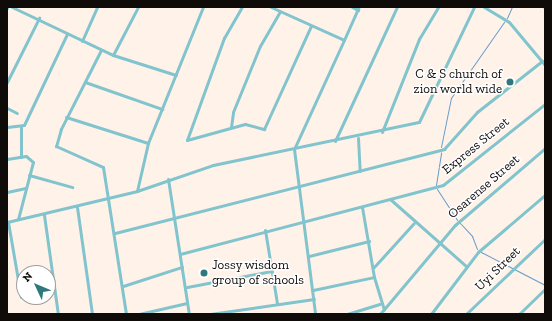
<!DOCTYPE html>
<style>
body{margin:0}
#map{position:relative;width:552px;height:321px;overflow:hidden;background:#fff2e9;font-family:"Zilla Slab",serif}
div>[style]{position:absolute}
.stream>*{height:1px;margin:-0.5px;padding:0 0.5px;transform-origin:0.5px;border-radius:0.5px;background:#649bcc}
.minor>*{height:3px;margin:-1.5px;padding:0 1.5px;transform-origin:1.5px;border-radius:1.5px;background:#81c4cd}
.dots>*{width:11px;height:11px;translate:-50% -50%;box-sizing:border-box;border:2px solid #fff;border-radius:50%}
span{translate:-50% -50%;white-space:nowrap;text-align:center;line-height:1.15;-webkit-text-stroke:3px #fff;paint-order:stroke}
.poi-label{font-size:13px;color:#0f0b09}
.right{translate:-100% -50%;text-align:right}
.left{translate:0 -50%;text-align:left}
.street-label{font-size:13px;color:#0f0b09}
.frame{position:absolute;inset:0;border:8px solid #0f0b09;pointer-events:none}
.north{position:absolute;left:16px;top:265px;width:40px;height:40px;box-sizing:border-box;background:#fff;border:1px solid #9f9d9d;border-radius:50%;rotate:314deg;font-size:11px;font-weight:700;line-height:16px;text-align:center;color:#0f0b09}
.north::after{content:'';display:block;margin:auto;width:14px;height:18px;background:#2f787d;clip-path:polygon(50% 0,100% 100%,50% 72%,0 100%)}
</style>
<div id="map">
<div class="stream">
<div style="left:507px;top:18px;width:12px;rotate:-66deg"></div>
<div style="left:441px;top:147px;width:50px;rotate:-78.5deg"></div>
<div style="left:451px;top:98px;width:93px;rotate:-55.1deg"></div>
<div style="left:436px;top:185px;width:33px;rotate:-81deg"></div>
<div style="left:437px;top:189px;width:37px;rotate:57deg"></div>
<div style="left:460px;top:223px;width:18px;rotate:47deg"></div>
<div style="left:472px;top:236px;width:14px;rotate:69deg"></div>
<div style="left:481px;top:252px;width:72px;rotate:27.3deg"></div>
</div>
<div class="minor">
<div style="left:12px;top:7px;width:112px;rotate:25.4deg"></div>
<div style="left:113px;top:55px;width:54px;rotate:-62.5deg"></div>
<div style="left:271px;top:7px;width:80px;rotate:24.3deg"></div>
<div style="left:344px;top:40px;width:120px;rotate:114.6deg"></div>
<div style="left:294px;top:149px;width:166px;rotate:82.7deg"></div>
<div style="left:352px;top:7px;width:7px;rotate:27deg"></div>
<div style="left:484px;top:7px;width:29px;rotate:31deg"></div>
<div style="left:509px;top:22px;width:56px;rotate:50.1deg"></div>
<div style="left:544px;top:7px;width:1px;rotate:45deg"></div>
<div style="left:7px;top:8px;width:1px;rotate:-90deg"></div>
<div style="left:344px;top:40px;width:36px;rotate:-66deg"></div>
<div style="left:82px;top:41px;width:37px;rotate:-66deg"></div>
<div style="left:101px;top:50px;width:89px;rotate:116.9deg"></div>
<div style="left:61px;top:129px;width:18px;rotate:106deg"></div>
<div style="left:56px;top:146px;width:51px;rotate:24.1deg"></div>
<div style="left:103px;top:167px;width:149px;rotate:81.1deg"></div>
<div style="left:113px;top:55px;width:66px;rotate:17.6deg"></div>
<div style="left:7px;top:82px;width:72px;rotate:-63.4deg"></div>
<div style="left:85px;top:82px;width:82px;rotate:19.3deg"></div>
<div style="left:7px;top:108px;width:11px;rotate:27deg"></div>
<div style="left:66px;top:117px;width:86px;rotate:17.6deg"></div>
<div style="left:7px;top:127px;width:17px;rotate:-7deg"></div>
<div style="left:24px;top:125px;width:101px;rotate:-64.7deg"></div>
<div style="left:231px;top:127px;width:15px;rotate:-82deg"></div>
<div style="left:233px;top:112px;width:71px;rotate:-67.8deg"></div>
<div style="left:260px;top:46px;width:39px;rotate:-60deg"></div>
<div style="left:382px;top:132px;width:100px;rotate:-68.3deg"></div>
<div style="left:419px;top:39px;width:37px;rotate:-59deg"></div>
<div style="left:358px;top:138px;width:33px;rotate:87deg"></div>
<div style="left:187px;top:140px;width:60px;rotate:-15.4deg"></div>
<div style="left:245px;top:124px;width:20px;rotate:15deg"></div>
<div style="left:264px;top:129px;width:113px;rotate:-65.5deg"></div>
<div style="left:187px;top:140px;width:109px;rotate:-70.1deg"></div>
<div style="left:224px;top:38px;width:36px;rotate:-60deg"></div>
<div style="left:335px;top:141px;width:148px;rotate:-65.2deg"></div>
<div style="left:21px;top:157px;width:31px;rotate:-90deg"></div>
<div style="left:7px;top:159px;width:19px;rotate:-9deg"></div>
<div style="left:26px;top:156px;width:9px;rotate:41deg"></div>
<div style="left:33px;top:162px;width:59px;rotate:104.7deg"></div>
<div style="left:29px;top:175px;width:45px;rotate:15.6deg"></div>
<div style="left:168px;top:179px;width:137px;rotate:81.2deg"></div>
<div style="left:137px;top:191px;width:49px;rotate:-77.1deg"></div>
<div style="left:148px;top:143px;width:147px;rotate:-68deg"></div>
<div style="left:7px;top:192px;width:19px;rotate:-12deg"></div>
<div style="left:390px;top:199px;width:101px;rotate:41.4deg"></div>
<div style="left:77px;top:207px;width:108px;rotate:82deg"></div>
<div style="left:362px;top:207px;width:71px;rotate:80.3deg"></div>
<div style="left:374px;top:277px;width:34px;rotate:73deg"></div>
<div style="left:44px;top:215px;width:100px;rotate:82deg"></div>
<div style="left:7px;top:222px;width:134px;rotate:-13.4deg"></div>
<div style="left:137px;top:191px;width:80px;rotate:-18.9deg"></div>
<div style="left:213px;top:165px;width:210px;rotate:-11.8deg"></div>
<div style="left:419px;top:122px;width:127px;rotate:-64.4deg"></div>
<div style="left:8px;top:222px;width:76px;rotate:80.2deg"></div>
<div style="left:265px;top:230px;width:74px;rotate:80.7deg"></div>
<div style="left:115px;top:233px;width:340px;rotate:-14.3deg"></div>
<div style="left:444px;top:149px;width:50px;rotate:-48.3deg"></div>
<div style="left:477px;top:112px;width:83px;rotate:-38.1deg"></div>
<div style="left:180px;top:254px;width:272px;rotate:-14.7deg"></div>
<div style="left:443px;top:185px;width:130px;rotate:-38.5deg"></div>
<div style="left:309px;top:256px;width:62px;rotate:-14deg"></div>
<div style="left:374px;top:267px;width:59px;rotate:-47.7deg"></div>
<div style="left:123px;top:286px;width:62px;rotate:-17.9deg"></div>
<div style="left:187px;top:287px;width:86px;rotate:-10.7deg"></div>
<div style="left:313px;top:290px;width:62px;rotate:-12deg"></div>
<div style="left:139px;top:314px;width:49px;rotate:-12.9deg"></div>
<div style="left:210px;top:314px;width:105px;rotate:-8.2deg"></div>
<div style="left:347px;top:314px;width:34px;rotate:-17deg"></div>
<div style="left:380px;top:314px;width:116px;rotate:-49.9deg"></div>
<div style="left:455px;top:225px;width:118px;rotate:-40.5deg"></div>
<div style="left:431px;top:314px;width:78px;rotate:-52.8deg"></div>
<div style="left:478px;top:252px;width:88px;rotate:-40.4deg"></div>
<div style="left:466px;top:314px;width:109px;rotate:-43.5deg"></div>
<div style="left:519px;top:314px;width:36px;rotate:-44deg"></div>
</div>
<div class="dots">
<div style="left:510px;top:82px;background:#2f787d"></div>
<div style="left:204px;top:273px;background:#2f787d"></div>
</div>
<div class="poi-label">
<span class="right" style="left:502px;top:82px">C &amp; S church of<br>zion world wide</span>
<span class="left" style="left:212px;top:273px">Jossy wisdom<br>group of schools</span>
</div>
<div class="street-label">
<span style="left:476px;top:146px;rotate:-39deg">Express Street</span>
<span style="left:484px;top:187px;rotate:-41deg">Osarense Street</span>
<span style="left:498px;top:269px;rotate:-44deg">Uyi Street</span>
</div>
<div class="frame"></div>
<div class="north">N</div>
</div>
